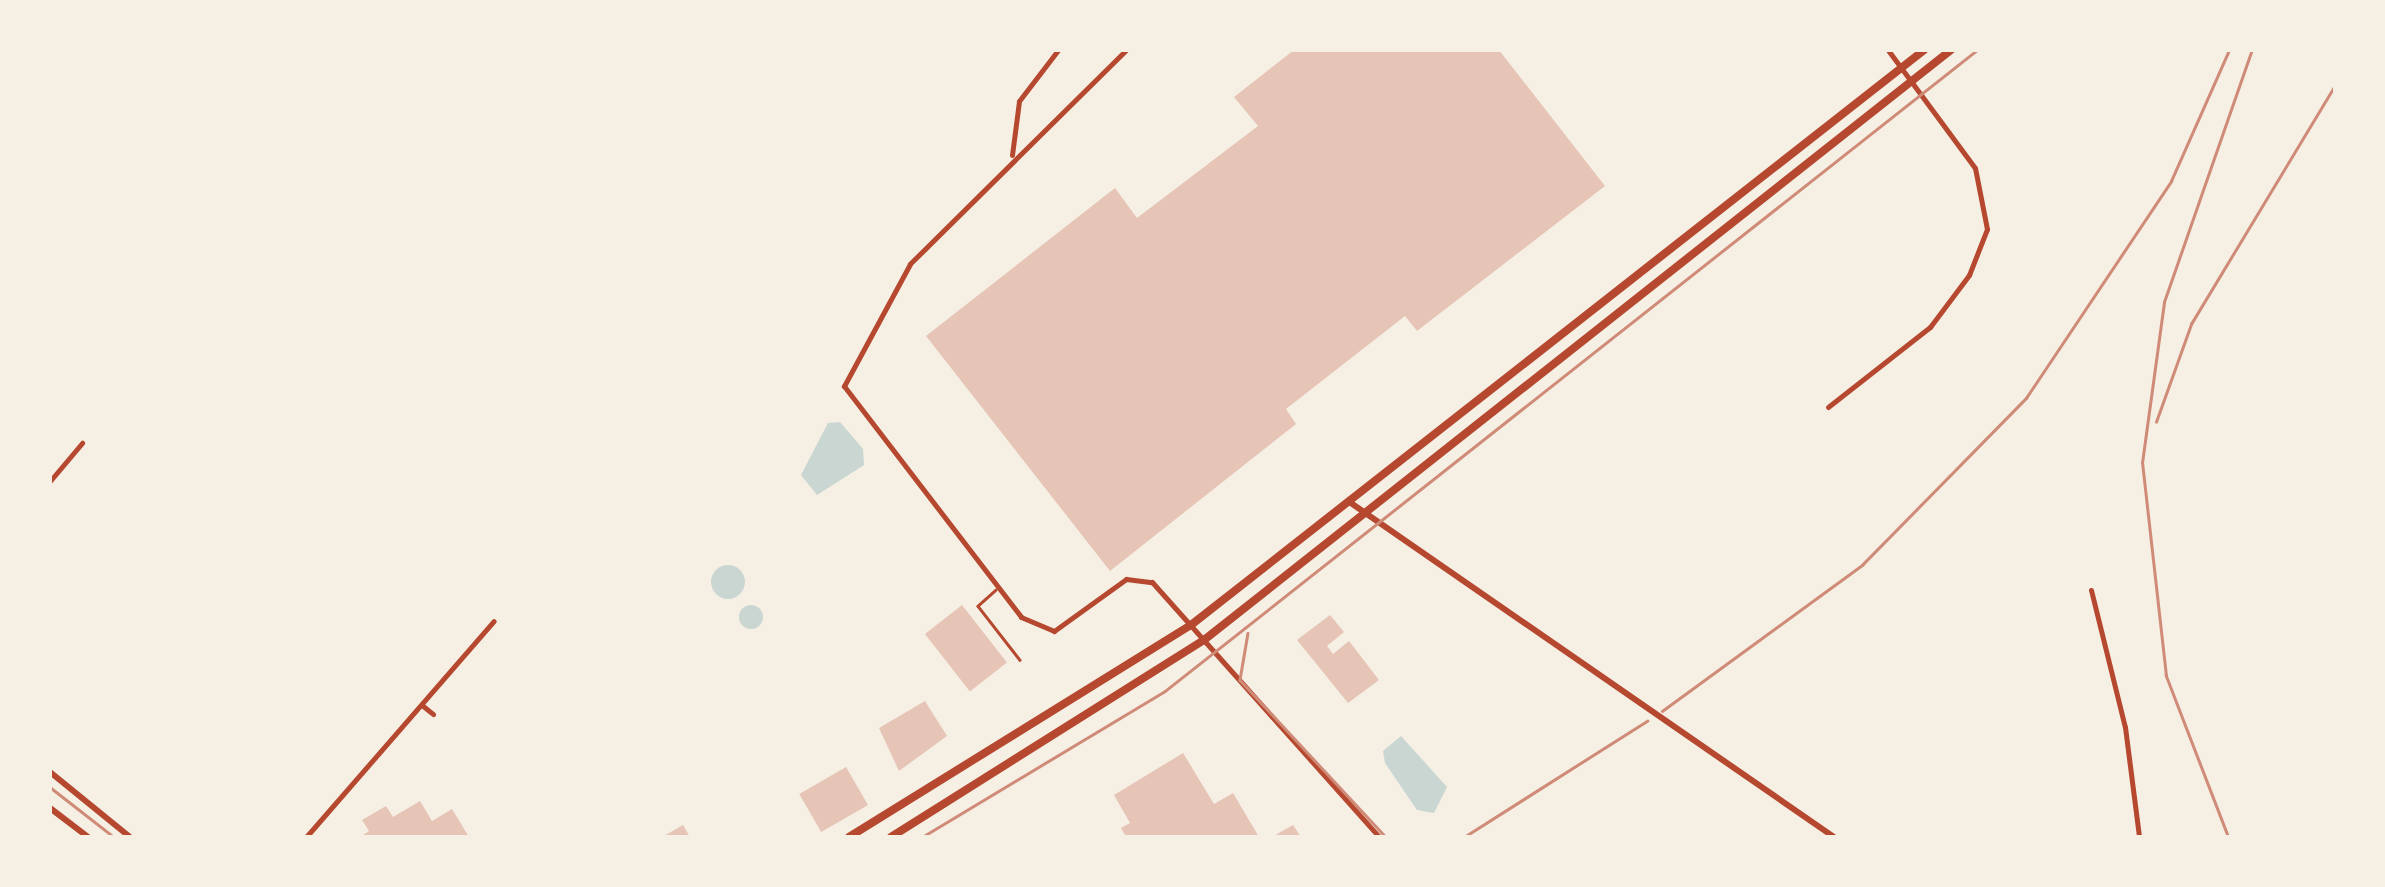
<!DOCTYPE html>
<style>
body{margin:0}
#map{position:relative;width:2385px;height:887px;overflow:hidden;background:#f6efe4;font-family:"PT Sans Narrow",sans-serif}
div>[style]{position:absolute}
.water>*{inset:0;background:#c9d6d2}
.round{border-radius:50%}
.building>*{inset:0;background:#e6c5b7;transform-origin:0 0}
.service>*{height:2.5px;margin:-1.25px;padding:0 1.25px;transform-origin:1.25px;border-radius:1.25px;background:#b5482f}
.minor>*{height:5px;margin:-2.5px;padding:0 2.5px;transform-origin:2.5px;border-radius:2.5px;background:#b5482f}
.secondary>*{height:6px;margin:-3px;padding:0 3px;transform-origin:3px;border-radius:3px;background:#b5482f}
.primary>*{height:8px;margin:-4px;padding:0 4px;transform-origin:4px;border-radius:4px;background:#b5482f}
.tram>*{height:2.5px;margin:-1.25px;padding:0 1.25px;transform-origin:1.25px;border-radius:1.25px;background:#cf8b77}
.rail>*{height:2.5px;margin:-1.25px;padding:0 1.25px;transform-origin:1.25px;border-radius:1.25px;background:#cf8b77}
span{translate:-50% -50%;white-space:nowrap;text-align:center;line-height:1.15;-webkit-text-stroke:10px #f6efe4;paint-order:stroke}
.frame{position:absolute;inset:0;border:52px solid #f6efe4;pointer-events:none}
</style>
<div id="map">
<div class="water">
<div style="clip-path:polygon(840px 422px,863px 449px,864px 465px,817px 495px,801px 475px,828px 423px)"></div>
<div class="round" style="left:711px;top:565px;width:34px;height:34px"></div>
<div class="round" style="left:739px;top:605px;width:24px;height:24px"></div>
<div style="clip-path:polygon(1401px 736px,1447px 787px,1434px 813px,1417px 810px,1385px 763px,1383px 751px)"></div>
</div>
<div class="building">
<div style="clip-path:polygon(1294px 50px,1499px 50px,1605px 186px,1417px 331px,1405px 316px,1286px 409px,1296px 424px,1110px 571px,926px 336px,1115px 188px,1137px 218px,1258px 126px,1234px 97px)"></div>
<div style="left:962px;top:605px;width:73px;height:47px;rotate:52deg"></div>
<div style="clip-path:polygon(1330px 615px,1344px 632px,1327px 646px,1333px 654px,1349px 641px,1379px 680px,1348px 703px,1297px 640px)"></div>
<div style="clip-path:polygon(925px 701px,947px 736px,899px 771px,879px 728px)"></div>
<div style="clip-path:polygon(1183px 753px,1214px 804px,1233px 793px,1259px 837px,1126px 837px,1121px 828px,1130px 823px,1114px 795px)"></div>
<div style="left:846px;top:767px;width:44px;height:54px;rotate:60deg"></div>
<div style="clip-path:polygon(420px 801px,432px 821px,452px 809px,469px 837px,360px 837px,369px 831px,362px 820px,386px 806px,393px 817px)"></div>
<div style="clip-path:polygon(683px 825px,690px 837px,662px 837px)"></div>
<div style="clip-path:polygon(1293px 825px,1301px 837px,1272px 837px)"></div>
</div>
<div class="service">
<div style="left:996px;top:590px;width:24px;rotate:138deg"></div>
<div style="left:978px;top:606px;width:68px;rotate:52.1deg"></div>
</div>
<div class="minor">
<div style="left:1126px;top:50px;width:304px;rotate:135.3deg"></div>
<div style="left:910px;top:264px;width:139px;rotate:118.4deg"></div>
<div style="left:844px;top:386px;width:291px;rotate:52.5deg"></div>
<div style="left:1021px;top:617px;width:36px;rotate:23deg"></div>
<div style="left:1054px;top:631px;width:89px;rotate:-35.8deg"></div>
<div style="left:1126px;top:579px;width:26px;rotate:7deg"></div>
<div style="left:1152px;top:582px;width:341px;rotate:48.3deg"></div>
<div style="left:1012px;top:155px;width:54px;rotate:-82.6deg"></div>
<div style="left:1019px;top:101px;width:64px;rotate:-52.6deg"></div>
<div style="left:1828px;top:407px;width:130px;rotate:-38.1deg"></div>
<div style="left:1930px;top:327px;width:65px;rotate:-53.1deg"></div>
<div style="left:1969px;top:275px;width:49px;rotate:-68.6deg"></div>
<div style="left:1987px;top:229px;width:62px;rotate:-101.1deg"></div>
<div style="left:1975px;top:168px;width:147px;rotate:-126.4deg"></div>
<div style="left:50px;top:481px;width:50px;rotate:-49.9deg"></div>
<div style="left:2091px;top:590px;width:141px;rotate:76.1deg"></div>
<div style="left:2125px;top:727px;width:111px;rotate:82.7deg"></div>
<div style="left:423px;top:706px;width:13px;rotate:39deg"></div>
<div style="left:306px;top:837px;width:286px;rotate:-49deg"></div>
</div>
<div class="secondary">
<div style="left:1348px;top:501px;width:591px;rotate:34.66deg"></div>
<div style="left:50px;top:772px;width:103px;rotate:39.1deg"></div>
<div style="left:50px;top:808px;width:48px;rotate:37.3deg"></div>
</div>
<div class="primary">
<div style="left:849px;top:837px;width:402px;rotate:-31.8deg"></div>
<div style="left:1191px;top:625px;width:932px;rotate:-38.11deg"></div>
<div style="left:891px;top:837px;width:370px;rotate:-32.2deg"></div>
<div style="left:1204px;top:640px;width:952px;rotate:-38.3deg"></div>
</div>
<div class="tram">
<div style="left:1248px;top:633px;width:48px;rotate:99.7deg"></div>
<div style="left:1240px;top:680px;width:214px;rotate:47.1deg"></div>
<div style="left:50px;top:787px;width:81px;rotate:38deg"></div>
<div style="left:922px;top:837px;width:283px;rotate:-31deg"></div>
<div style="left:1165px;top:691px;width:1035px;rotate:-38.29deg"></div>
</div>
<div class="rail">
<div style="left:2156px;top:422px;width:104px;rotate:-70.3deg"></div>
<div style="left:2191px;top:324px;width:279px;rotate:-58.9deg"></div>
<div style="left:1662px;top:711px;width:248px;rotate:-36.1deg"></div>
<div style="left:1862px;top:565px;width:234px;rotate:-45.5deg"></div>
<div style="left:2026px;top:398px;width:261px;rotate:-56.2deg"></div>
<div style="left:2171px;top:181px;width:143px;rotate:-66.1deg"></div>
<div style="left:1464px;top:837px;width:217px;rotate:-32.4deg"></div>
<div style="left:2228px;top:837px;width:173px;rotate:-111.1deg"></div>
<div style="left:2166px;top:676px;width:214px;rotate:-96.4deg"></div>
<div style="left:2142px;top:463px;width:162px;rotate:-82.2deg"></div>
<div style="left:2164px;top:302px;width:267px;rotate:-70.8deg"></div>
</div>
<div class="frame"></div>
</div>
